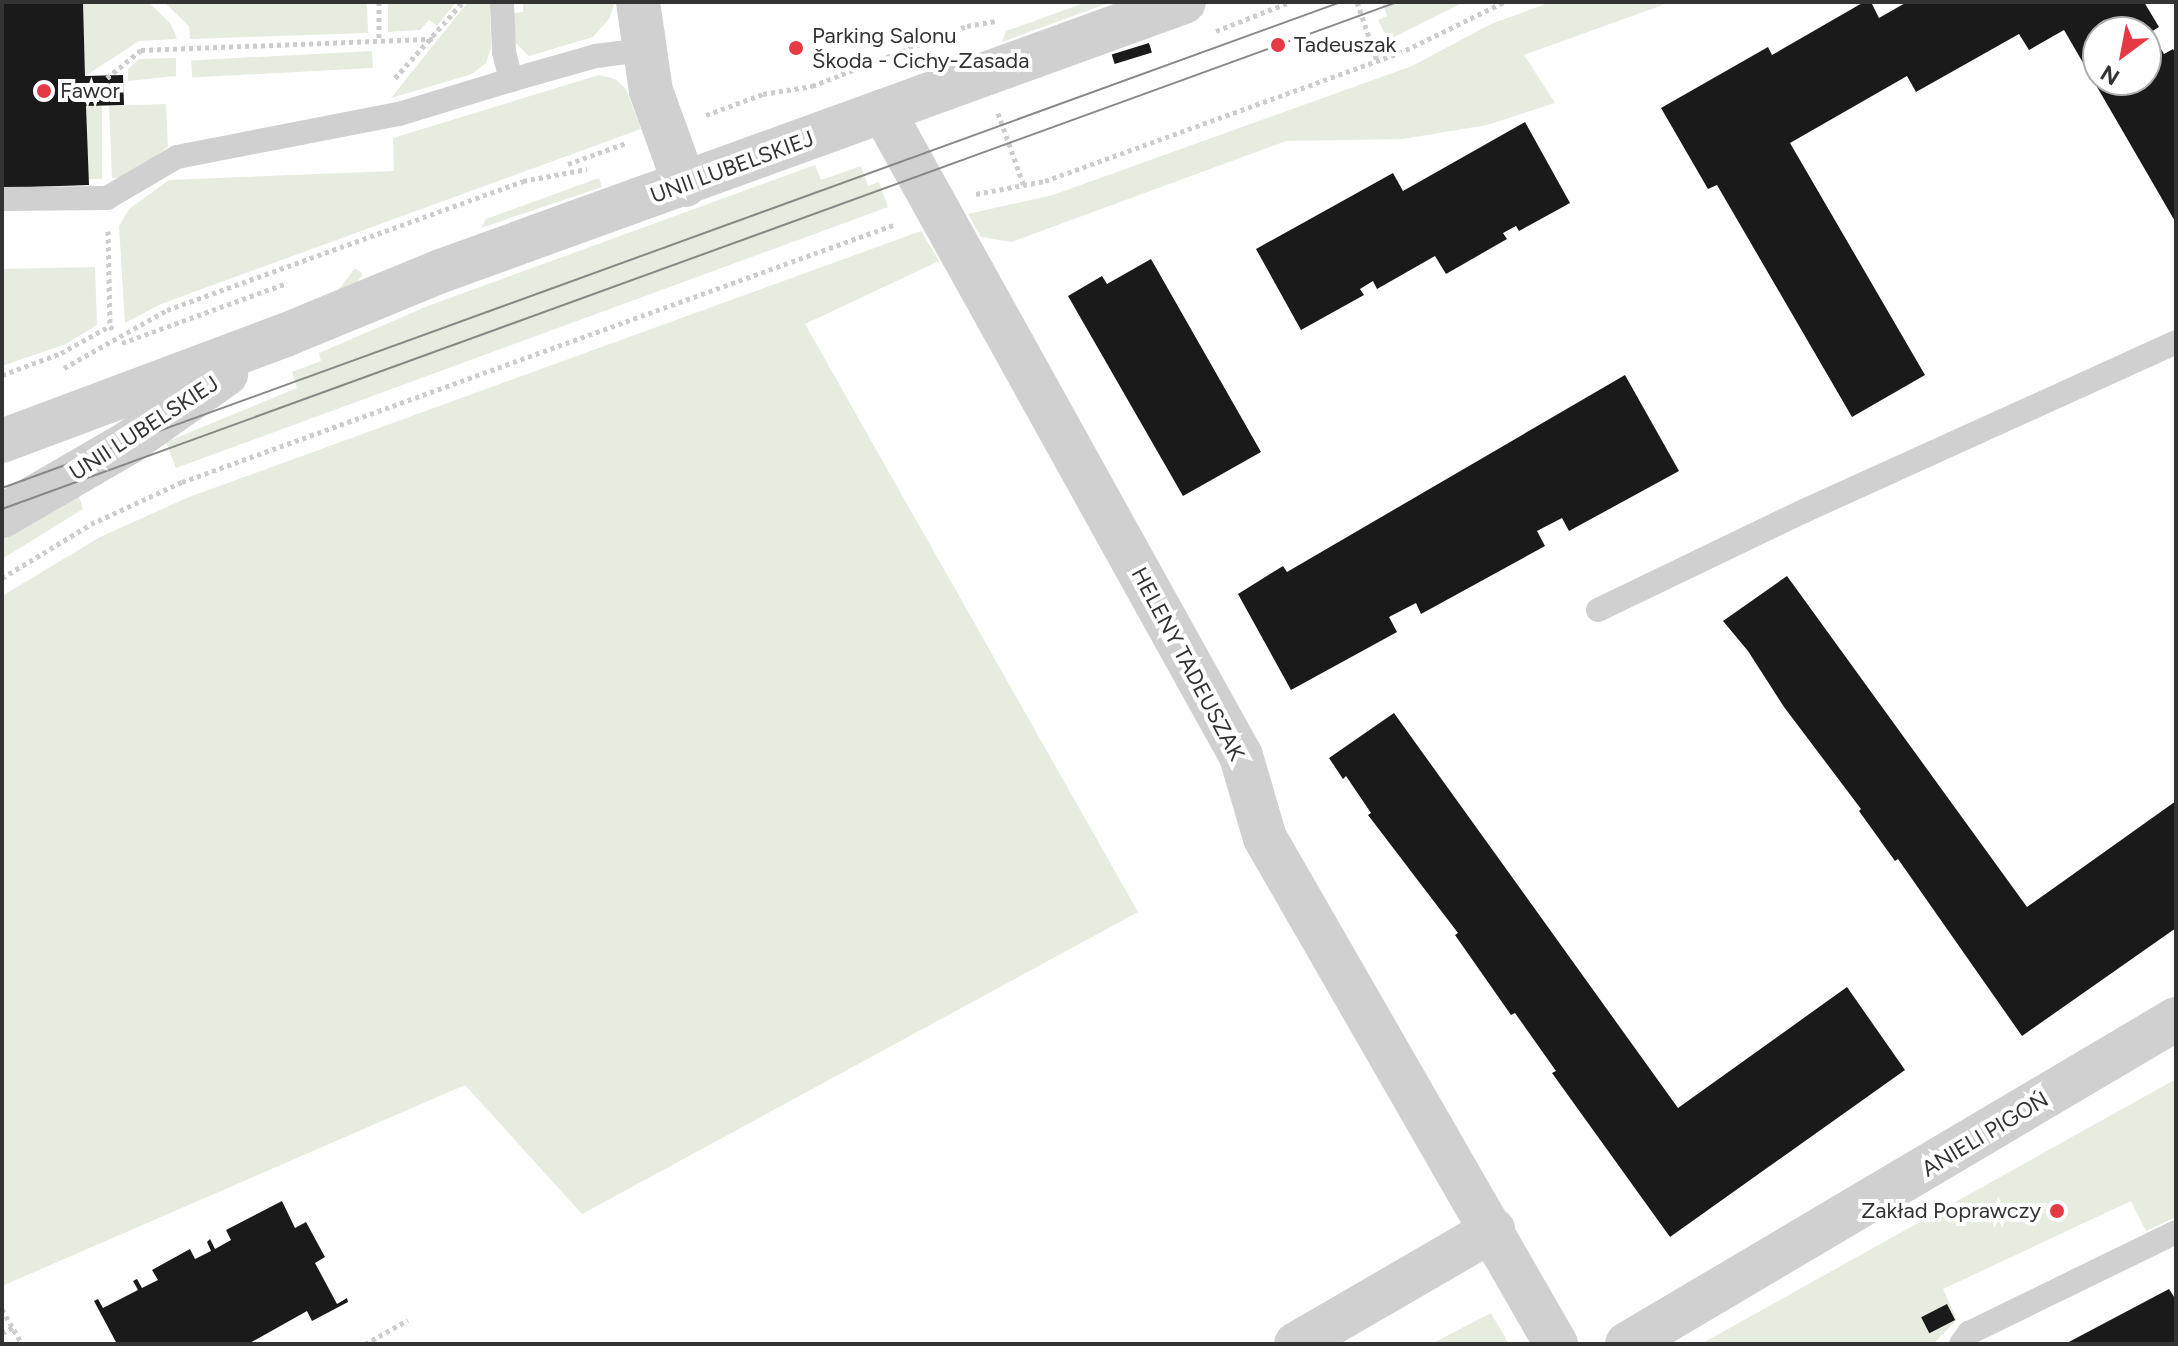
<!DOCTYPE html>
<meta charset="utf-8">
<style>
body{margin:0}
#map{position:relative;width:2178px;height:1346px;overflow:hidden;background:#fff;font-family:Figtree,sans-serif}
div>[style]{position:absolute}
.green>*{inset:0;background:#e6ecdf;transform-origin:0 0}
.building>*{inset:0;background:#1a1a1a;transform-origin:0 0}
.path>*{height:5px;margin-top:-2.5px;transform-origin:0;background:repeating-linear-gradient(90deg,#cdcdcd 0 4px,transparent 0 8px)}
.service>*{height:24px;margin:-12px;padding:0 12px;transform-origin:12px;border-radius:12px;background:#d0d0d0}
.minor>*{height:44px;margin:-22px;padding:0 22px;transform-origin:22px;border-radius:22px;background:#d0d0d0}
.tram>*{height:2px;margin:-1px;padding:0 1px;transform-origin:1px;border-radius:1px;background:#888}
.dots>*{width:22px;height:22px;translate:-50% -50%;box-sizing:border-box;border:4px solid #fff;border-radius:50%}
span{translate:-50% -50%;white-space:nowrap;text-align:center;line-height:1.15;-webkit-text-stroke:8px #fff;paint-order:stroke}
.poi-label{font-size:22px;color:#333}
.left{translate:0 -50%;text-align:left}
.right{translate:-100% -50%;text-align:right}
.street-label{font-size:22px;color:#333}
.frame{position:absolute;inset:0;border:4px solid #333;pointer-events:none}
.north{position:absolute;left:2082px;top:16px;width:80px;height:80px;box-sizing:border-box;background:#fff;border:2px solid #adadad;border-radius:50%;rotate:212deg;font-size:22px;font-weight:700;line-height:32px;text-align:center;color:#333}
.north::after{content:'';display:block;margin:auto;width:28px;height:36px;background:#e63946;clip-path:polygon(50% 0,100% 100%,50% 72%,0 100%)}
</style>
<div id="map">
<div class="green">
<div style="clip-path:polygon(83px 2px,148px 2px,171px 24px,177px 39px,139px 41px,85px 76px)"></div>
<div style="clip-path:polygon(164px 2px,367px 2px,368px 33px,190px 39px,189px 26px)"></div>
<div style="clip-path:polygon(388px 2px,456px 2px,437px 26px,429px 20px,420px 30px,388px 32px)"></div>
<div style="clip-path:polygon(468px 2px,490px 2px,491px 48px,486px 63px,472px 74px,391px 98px)"></div>
<div style="clip-path:polygon(523px 2px,615px 2px,609px 19px,593px 37px,529px 56px,514px 41px,513px 13px,523px 12px)"></div>
<div style="clip-path:polygon(1087px 2px,1111px 2px,1002px 42px,1006px 31px)"></div>
<div style="clip-path:polygon(1382px 2px,1464px 2px,1388px 40px,1378px 20px,1387px 16px)"></div>
<div style="clip-path:polygon(1551px 2px,1671px 2px,1524px 55px,1555px 103px,1487px 125px,1403px 139px,1286px 141px,1011px 242px,981px 237px,968px 214px,1053px 195px,1412px 66px,1491px 24px)"></div>
<div style="left:372px;top:51px;width:17px;height:181px;rotate:87deg"></div>
<div style="clip-path:polygon(176px 58px,176px 76px,128px 81px,128px 69px,139px 59px)"></div>
<div style="clip-path:polygon(599px 75px,615px 79px,626px 89px,641px 129px,161px 304px,125px 323px,119px 226px,129px 209px,169px 180px,394px 171px,393px 138px)"></div>
<div style="clip-path:polygon(166px 104px,168px 147px,127px 177px,112px 178px,109px 106px)"></div>
<div style="left:86px;top:106px;width:16px;height:73px"></div>
<div style="clip-path:polygon(815px 165px,821px 180px,861px 166px,868px 186px,879px 182px,888px 207px,176px 468px,166px 442px,297px 388px,292px 372px,321px 361px,319px 353px,428px 306px)"></div>
<div style="clip-path:polygon(599px 178px,602px 187px,481px 228px,486px 219px)"></div>
<div style="clip-path:polygon(921px 231px,939px 261px,805px 324px,1138px 912px,582px 1214px,465px 1085px,2px 1286px,2px 596px,100px 537px,189px 497px)"></div>
<div style="clip-path:polygon(95px 267px,97px 325px,66px 344px,2px 366px,2px 269px)"></div>
<div style="left:355px;top:268px;width:10px;height:69px;rotate:37deg"></div>
<div style="clip-path:polygon(79px 497px,83px 509px,2px 559px,2px 538px,55px 506px)"></div>
<div style="clip-path:polygon(2176px 1079px,2176px 1217px,2146px 1231px,2131px 1201px,1943px 1289px,1957px 1320px,1933px 1344px,1701px 1344px)"></div>
<div style="clip-path:polygon(1491px 1313px,1509px 1344px,1431px 1344px)"></div>
</div>
<div class="building">
<div style="clip-path:polygon(2px 2px,83px 2px,85px 76px,123px 75px,124px 105px,86px 106px,89px 185px,2px 188px)"></div>
<div style="clip-path:polygon(evenodd,1864px 2px,1871px 2px,1879px 18px,1907px 2px,2144px 2px,2159px 27px,2151px 32px,2164px 54px,2173px 49px,2176px 54px,2176px 223px,2064px 30px,2029px 50px,2019px 34px,1916px 92px,1907px 76px,1790px 143px,1925px 375px,1852px 417px,1717px 185px,1708px 189px,1661px 108px,1768px 47px,1772px 55px,1864px 2px,2098px 32px,2146px 32px,2146px 80px,2098px 80px,2098px 32px)"></div>
<div style="left:1149px;top:43px;width:10px;height:39px;rotate:73deg"></div>
<div style="clip-path:polygon(1525px 122px,1570px 203px,1519px 231px,1516px 226px,1503px 233px,1507px 239px,1446px 274px,1435px 256px,1377px 289px,1373px 281px,1360px 289px,1364px 295px,1301px 330px,1256px 249px,1393px 173px,1403px 191px)"></div>
<div style="clip-path:polygon(1151px 259px,1261px 452px,1183px 496px,1068px 296px,1102px 276px,1107px 284px)"></div>
<div style="clip-path:polygon(1625px 375px,1679px 471px,1569px 531px,1562px 518px,1537px 531px,1545px 546px,1421px 614px,1416px 603px,1389px 617px,1397px 632px,1291px 690px,1238px 594px,1283px 566px,1287px 572px)"></div>
<div style="clip-path:polygon(1787px 576px,2027px 907px,2176px 801px,2176px 928px,2022px 1036px,1898px 859px,1895px 861px,1859px 811px,1861px 809px,1784px 707px,1748px 651px,1723px 621px)"></div>
<div style="clip-path:polygon(1394px 713px,1678px 1108px,1847px 987px,1905px 1070px,1670px 1237px,1552px 1073px,1556px 1071px,1515px 1013px,1511px 1015px,1455px 935px,1458px 933px,1368px 815px,1371px 813px,1346px 776px,1343px 779px,1329px 758px)"></div>
<div style="clip-path:polygon(282px 1201px,295px 1228px,306px 1222px,325px 1257px,315px 1263px,337px 1304px,347px 1298px,348px 1302px,312px 1321px,307px 1311px,248px 1344px,117px 1344px,94px 1301px,98px 1299px,103px 1308px,138px 1290px,133px 1281px,137px 1279px,142px 1288px,158px 1280px,152px 1270px,190px 1249px,195px 1259px,211px 1251px,207px 1242px,210px 1239px,215px 1249px,231px 1240px,226px 1230px)"></div>
<div style="clip-path:polygon(2169px 1289px,2176px 1300px,2176px 1344px,2065px 1344px)"></div>
<div style="left:1947px;top:1304px;width:18px;height:29px;rotate:63deg"></div>
</div>
<div class="path">
<div style="left:379px;top:2px;width:38px;rotate:90deg"></div>
<div style="left:1357px;top:2px;width:61px;rotate:71deg"></div>
<div style="left:1216px;top:31px;width:79px;rotate:-21.4deg"></div>
<div style="left:107px;top:78px;width:44px;rotate:-39.5deg"></div>
<div style="left:141px;top:50px;width:292px;rotate:-2.2deg"></div>
<div style="left:395px;top:78px;width:102px;rotate:-48.2deg"></div>
<div style="left:998px;top:113px;width:77px;rotate:70.4deg"></div>
<div style="left:706px;top:115px;width:61px;rotate:-20.2deg"></div>
<div style="left:763px;top:94px;width:50px;rotate:-9.3deg"></div>
<div style="left:812px;top:86px;width:166px;rotate:-21.2deg"></div>
<div style="left:967px;top:26px;width:29px;rotate:-10deg"></div>
<div style="left:568px;top:164px;width:62px;rotate:-19.9deg"></div>
<div style="left:976px;top:194px;width:70px;rotate:-10.7deg"></div>
<div style="left:1045px;top:181px;width:384px;rotate:-19.9deg"></div>
<div style="left:1406px;top:50px;width:109px;rotate:-26.1deg"></div>
<div style="left:108px;top:231px;width:95px;rotate:88.8deg"></div>
<div style="left:122px;top:343px;width:176px;rotate:-20deg"></div>
<div style="left:64px;top:368px;width:118px;rotate:-29.4deg"></div>
<div style="left:167px;top:310px;width:379px;rotate:-19.9deg"></div>
<div style="left:523px;top:181px;width:65px;rotate:-10.6deg"></div>
<div style="left:2px;top:375px;width:63px;rotate:-20.4deg"></div>
<div style="left:61px;top:353px;width:56px;rotate:-28.9deg"></div>
<div style="left:110px;top:326px;width:5px;rotate:53deg"></div>
<div style="left:2px;top:578px;width:104px;rotate:-31.2deg"></div>
<div style="left:91px;top:524px;width:100px;rotate:-24.8deg"></div>
<div style="left:182px;top:482px;width:759px;rotate:-19.87deg"></div>
<div style="left:2px;top:1309px;width:40px;rotate:60.3deg"></div>
<div style="left:2px;top:1333px;width:13px;rotate:-29deg"></div>
<div style="left:365px;top:1344px;width:49px;rotate:-29.2deg"></div>
</div>
<div class="service">
<div style="left:502px;top:2px;width:50px;rotate:87.7deg"></div>
<div style="left:504px;top:52px;width:29px;rotate:76deg"></div>
<div style="left:511px;top:80px;width:88px;rotate:-15.8deg"></div>
<div style="left:596px;top:56px;width:46px;rotate:-7.4deg"></div>
<div style="left:2px;top:199px;width:105px;rotate:-0.5deg"></div>
<div style="left:107px;top:198px;width:81px;rotate:-30.4deg"></div>
<div style="left:177px;top:157px;width:226px;rotate:-11deg"></div>
<div style="left:399px;top:114px;width:117px;rotate:-16.9deg"></div>
<div style="left:1598px;top:610px;width:229px;rotate:-25.7deg"></div>
<div style="left:1804px;top:511px;width:409px;rotate:-24.4deg"></div>
<div style="left:1961px;top:1344px;width:14px;rotate:-54deg"></div>
<div style="left:1969px;top:1333px;width:230px;rotate:-26deg"></div>
</div>
<div class="minor">
<div style="left:638px;top:2px;width:90px;rotate:81.7deg"></div>
<div style="left:651px;top:91px;width:100px;rotate:70.1deg"></div>
<div style="left:883px;top:111px;width:738px;rotate:60.97deg"></div>
<div style="left:1241px;top:756px;width:85px;rotate:73.7deg"></div>
<div style="left:1265px;top:838px;width:584px;rotate:60.1deg"></div>
<div style="left:2px;top:441px;width:300px;rotate:-20.5deg"></div>
<div style="left:283px;top:336px;width:171px;rotate:-22.4deg"></div>
<div style="left:441px;top:271px;width:790px;rotate:-19.9deg"></div>
<div style="left:2px;top:516px;width:146px;rotate:-30.1deg"></div>
<div style="left:128px;top:443px;width:120px;rotate:-35.1deg"></div>
<div style="left:1296px;top:1344px;width:228px;rotate:-30.1deg"></div>
<div style="left:1627px;top:1344px;width:638px;rotate:-30.62deg"></div>
</div>
<div class="tram">
<div style="left:2px;top:488px;width:1424px;rotate:-19.95deg"></div>
<div style="left:2px;top:509px;width:1484px;rotate:-19.97deg"></div>
</div>
<div class="dots">
<div style="left:1278px;top:45px;background:#e63946"></div>
<div style="left:796px;top:48px;background:#e63946"></div>
<div style="left:44px;top:91px;background:#e63946"></div>
<div style="left:2057px;top:1211px;background:#e63946"></div>
</div>
<div class="poi-label">
<span class="left" style="left:812px;top:48px">Parking Salonu<br>Škoda - Cichy-Zasada</span>
<span class="left" style="left:1294px;top:45px">Tadeuszak</span>
<span class="left" style="left:60px;top:91px">Fawor</span>
<span class="right" style="left:2041px;top:1211px">Zakład Poprawczy</span>
</div>
<div class="street-label">
<span style="left:732px;top:167px;rotate:-20deg">UNII LUBELSKIEJ</span>
<span style="left:144px;top:428px;rotate:-33deg">UNII LUBELSKIEJ</span>
<span style="left:1188px;top:664px;rotate:62deg">HELENY TADEUSZAK</span>
<span style="left:1985px;top:1134px;rotate:-31deg">ANIELI PIGOŃ</span>
</div>
<div class="frame"></div>
<div class="north">N</div>
</div>
